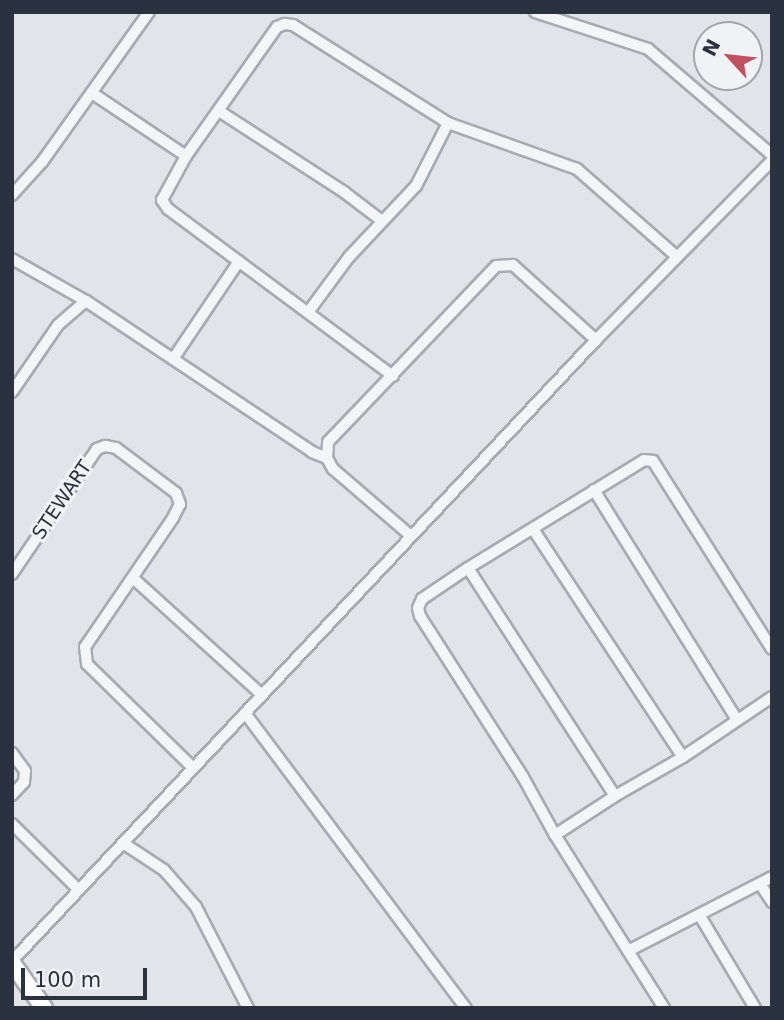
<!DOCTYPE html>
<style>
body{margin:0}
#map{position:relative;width:784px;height:1020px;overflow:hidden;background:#e1e4e8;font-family:"DejaVu Sans",sans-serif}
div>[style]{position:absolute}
.roads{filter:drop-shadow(2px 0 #a7abb2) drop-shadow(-2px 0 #a7abb2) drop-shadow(0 2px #a7abb2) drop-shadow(0 -2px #a7abb2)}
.minor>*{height:10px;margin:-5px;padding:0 5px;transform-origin:5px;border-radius:5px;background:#f3f5f7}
.highway>*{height:16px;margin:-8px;padding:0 8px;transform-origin:8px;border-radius:8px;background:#fff}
span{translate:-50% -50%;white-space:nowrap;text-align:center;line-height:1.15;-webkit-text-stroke:6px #f0f3f6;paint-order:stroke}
.street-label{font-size:19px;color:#2b323f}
.frame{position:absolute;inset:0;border:14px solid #2b323f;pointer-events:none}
.north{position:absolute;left:693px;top:21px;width:70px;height:70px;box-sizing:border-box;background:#f0f3f6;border:2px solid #a1a6ad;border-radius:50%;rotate:297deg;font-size:19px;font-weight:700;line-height:28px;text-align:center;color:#2b323f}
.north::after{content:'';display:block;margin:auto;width:24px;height:32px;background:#c25160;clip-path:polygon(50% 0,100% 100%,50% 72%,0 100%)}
.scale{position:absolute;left:21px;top:968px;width:126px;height:32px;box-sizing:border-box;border:4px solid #2b323f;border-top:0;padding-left:9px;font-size:21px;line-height:24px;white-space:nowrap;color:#2b323f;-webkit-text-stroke:5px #f0f3f6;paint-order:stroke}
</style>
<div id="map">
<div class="roads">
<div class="minor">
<div style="left:535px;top:12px;width:119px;rotate:18.1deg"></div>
<div style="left:648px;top:49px;width:163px;rotate:40.5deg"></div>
<div style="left:92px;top:93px;width:113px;rotate:33.8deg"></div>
<div style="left:219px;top:111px;width:149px;rotate:32.9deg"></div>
<div style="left:344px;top:192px;width:48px;rotate:37.3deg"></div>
<div style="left:12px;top:195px;width:45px;rotate:-47.7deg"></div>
<div style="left:42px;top:162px;width:184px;rotate:-54.5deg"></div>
<div style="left:12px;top:259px;width:85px;rotate:29.6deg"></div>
<div style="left:86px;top:301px;width:272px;rotate:33.7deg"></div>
<div style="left:312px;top:452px;width:16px;rotate:22deg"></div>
<div style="left:309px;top:311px;width:67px;rotate:-53.5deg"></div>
<div style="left:349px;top:257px;width:98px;rotate:-46.7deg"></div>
<div style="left:416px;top:186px;width:71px;rotate:-63.1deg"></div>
<div style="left:448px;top:123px;width:137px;rotate:19.6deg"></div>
<div style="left:577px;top:169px;width:133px;rotate:41.3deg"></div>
<div style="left:173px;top:359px;width:118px;rotate:-56deg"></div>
<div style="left:393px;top:376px;width:280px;rotate:-143.4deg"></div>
<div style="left:168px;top:209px;width:11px;rotate:-124deg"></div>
<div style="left:162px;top:200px;width:50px;rotate:-61.4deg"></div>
<div style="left:186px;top:156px;width:158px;rotate:-54.8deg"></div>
<div style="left:277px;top:27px;width:9px;rotate:-21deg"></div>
<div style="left:285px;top:24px;width:8px;rotate:7deg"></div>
<div style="left:293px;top:25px;width:183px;rotate:32.3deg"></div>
<div style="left:12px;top:392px;width:81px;rotate:-55.5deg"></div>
<div style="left:58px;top:325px;width:37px;rotate:-41deg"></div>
<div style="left:594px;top:490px;width:271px;rotate:58.1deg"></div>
<div style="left:533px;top:529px;width:273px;rotate:56.7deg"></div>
<div style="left:411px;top:536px;width:103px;rotate:-139.3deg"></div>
<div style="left:333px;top:469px;width:13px;rotate:-119deg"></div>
<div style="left:327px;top:458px;width:16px;rotate:-86deg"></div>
<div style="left:328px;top:442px;width:243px;rotate:-46.3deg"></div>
<div style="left:496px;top:266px;width:17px;rotate:-3deg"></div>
<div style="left:513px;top:265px;width:112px;rotate:42.1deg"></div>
<div style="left:468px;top:568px;width:271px;rotate:57.2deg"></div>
<div style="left:12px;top:574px;width:151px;rotate:-55.8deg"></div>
<div style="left:97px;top:449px;width:9px;rotate:-21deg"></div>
<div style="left:105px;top:446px;width:11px;rotate:10deg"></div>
<div style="left:116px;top:448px;width:75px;rotate:36.9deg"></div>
<div style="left:176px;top:493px;width:12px;rotate:70deg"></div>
<div style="left:180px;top:504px;width:16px;rotate:117deg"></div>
<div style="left:173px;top:518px;width:156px;rotate:124.3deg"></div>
<div style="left:85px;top:647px;width:17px;rotate:83deg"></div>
<div style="left:87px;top:664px;width:147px;rotate:44.4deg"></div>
<div style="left:133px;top:578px;width:174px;rotate:42.2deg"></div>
<div style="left:245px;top:713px;width:369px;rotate:53.2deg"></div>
<div style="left:12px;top:753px;width:22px;rotate:54deg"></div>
<div style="left:25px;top:771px;width:11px;rotate:95deg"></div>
<div style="left:24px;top:782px;width:18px;rotate:133deg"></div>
<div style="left:12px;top:824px;width:94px;rotate:44.6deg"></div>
<div style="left:555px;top:835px;width:72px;rotate:-33deg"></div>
<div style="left:615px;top:796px;width:78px;rotate:-29.8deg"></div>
<div style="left:683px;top:757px;width:107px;rotate:-34deg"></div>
<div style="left:123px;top:843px;width:49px;rotate:33.4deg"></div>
<div style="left:164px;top:870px;width:49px;rotate:49.1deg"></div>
<div style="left:196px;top:907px;width:114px;rotate:62.8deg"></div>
<div style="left:760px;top:884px;width:22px;rotate:56deg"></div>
<div style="left:700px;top:916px;width:107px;rotate:59.1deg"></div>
<div style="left:628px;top:951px;width:162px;rotate:-27.2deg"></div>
<div style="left:12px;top:961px;width:852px;rotate:-46.76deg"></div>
<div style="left:596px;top:340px;width:252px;rotate:-45.6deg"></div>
<div style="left:664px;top:1008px;width:204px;rotate:-122.2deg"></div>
<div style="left:555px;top:835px;width:66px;rotate:-118.9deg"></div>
<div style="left:523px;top:777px;width:191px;rotate:-122.6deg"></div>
<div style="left:420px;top:616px;width:8px;rotate:-104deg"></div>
<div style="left:418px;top:608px;width:10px;rotate:-66deg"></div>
<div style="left:422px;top:599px;width:55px;rotate:-34deg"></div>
<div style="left:468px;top:568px;width:206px;rotate:-31.5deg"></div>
<div style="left:644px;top:460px;width:9px;rotate:6deg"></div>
<div style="left:653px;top:461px;width:222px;rotate:57.7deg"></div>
</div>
<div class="highway">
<div style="left:12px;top:963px;width:55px;rotate:54.6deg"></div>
</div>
</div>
<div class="street-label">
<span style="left:62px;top:500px;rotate:-56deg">STEWART</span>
</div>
<div class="frame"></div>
<div class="north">N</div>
<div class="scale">100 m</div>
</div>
